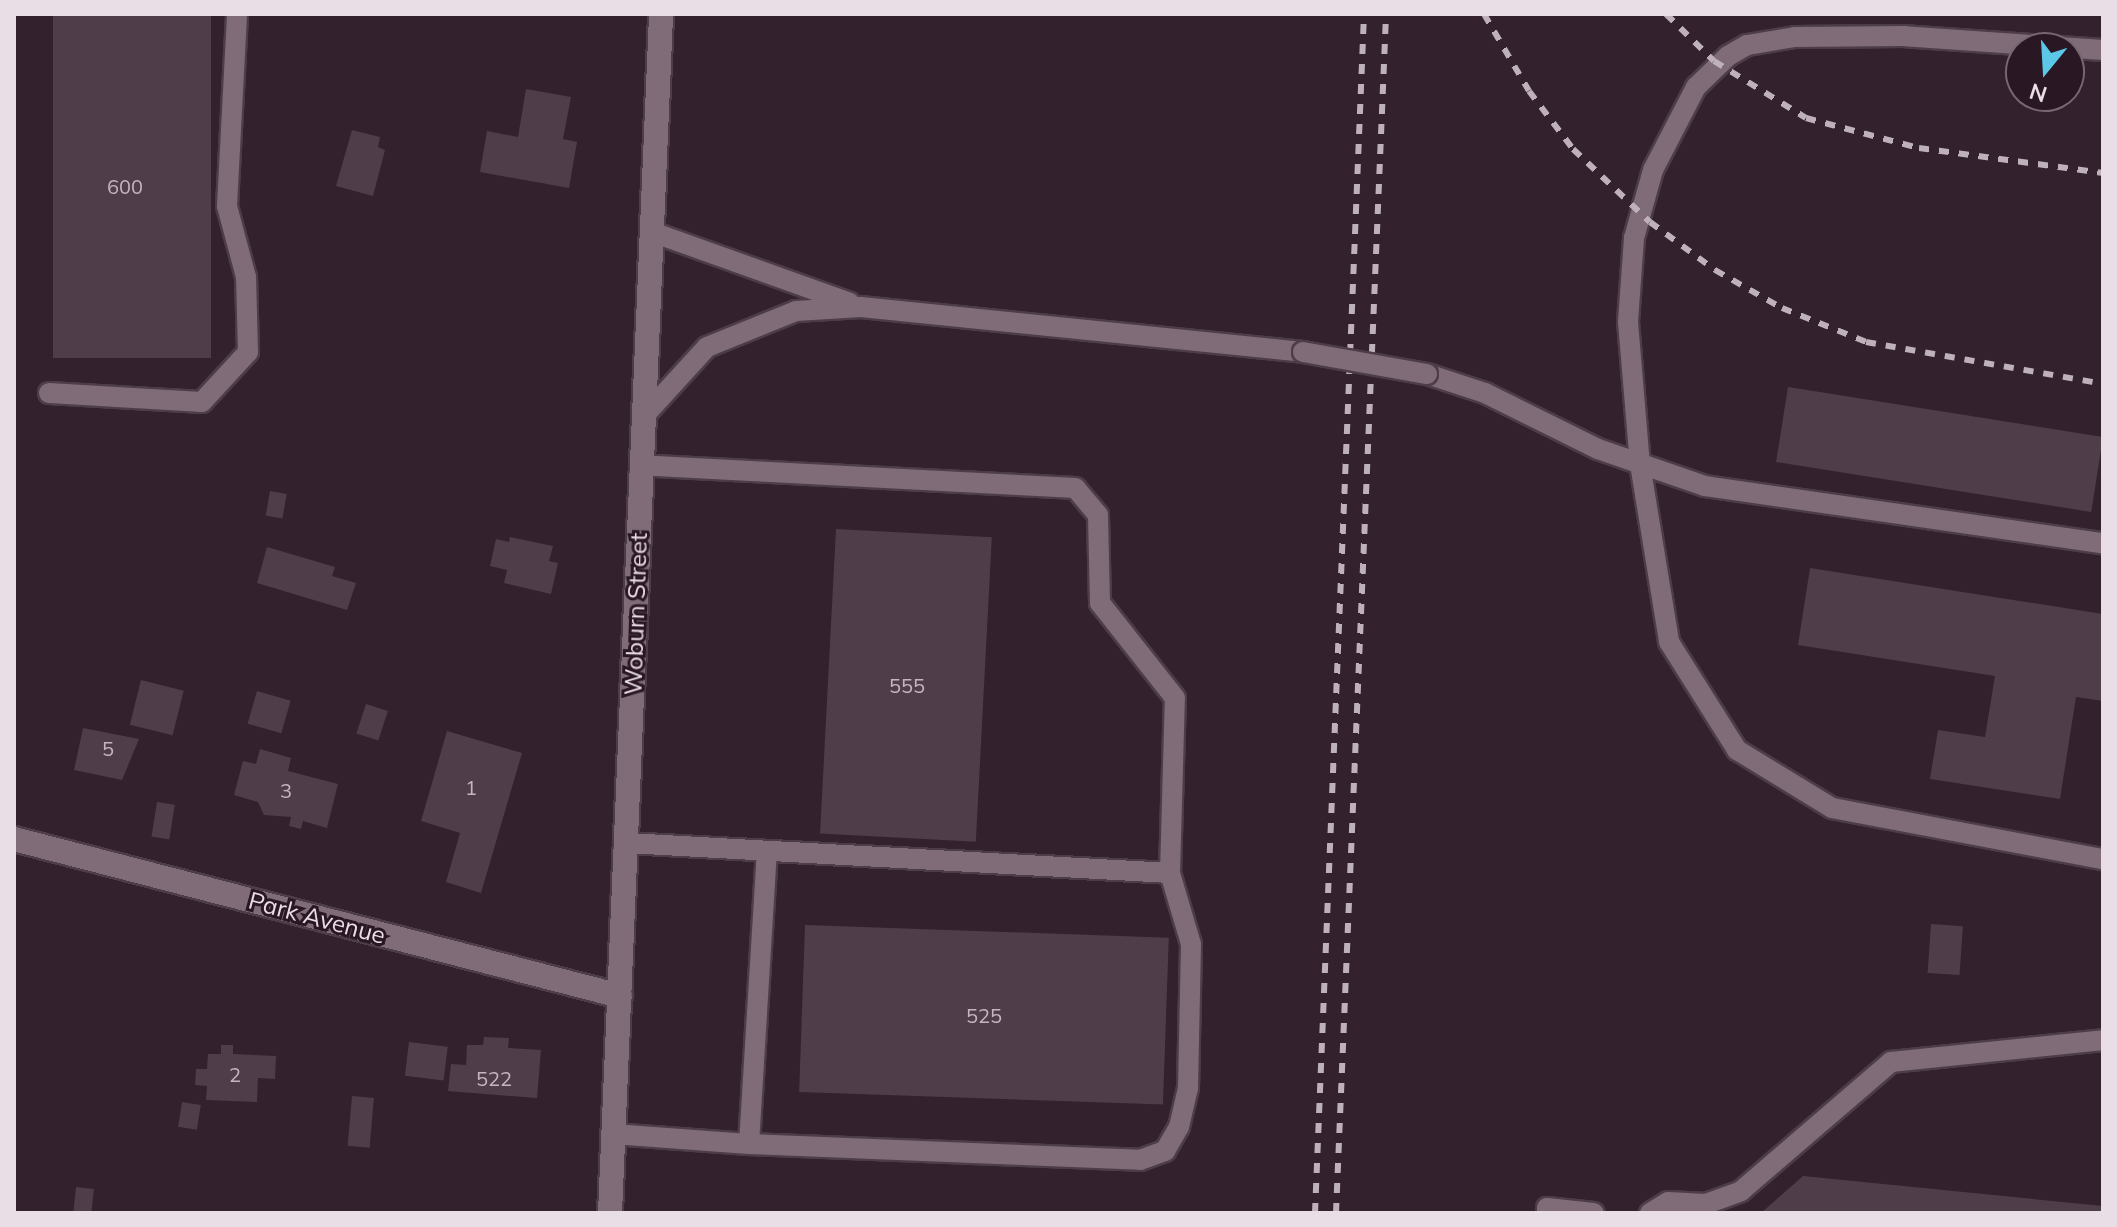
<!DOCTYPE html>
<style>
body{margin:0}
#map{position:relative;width:2117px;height:1227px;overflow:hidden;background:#33212d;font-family:Mulish,sans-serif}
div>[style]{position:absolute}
.building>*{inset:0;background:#503d4a;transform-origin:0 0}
.roads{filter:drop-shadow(2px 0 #4c3d47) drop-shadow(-2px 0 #4c3d47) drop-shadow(0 2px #4c3d47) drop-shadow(0 -2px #4c3d47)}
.lane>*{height:20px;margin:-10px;padding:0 10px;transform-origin:10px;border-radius:10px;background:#806b79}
.secondary>*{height:24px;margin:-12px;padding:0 12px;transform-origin:12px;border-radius:12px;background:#806b79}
.rail>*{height:6px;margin-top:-3px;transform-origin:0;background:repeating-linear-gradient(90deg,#bfb1ba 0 10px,transparent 0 20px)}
.bridges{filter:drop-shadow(2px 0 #4c3d47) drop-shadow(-2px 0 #4c3d47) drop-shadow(0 2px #4c3d47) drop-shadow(0 -2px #4c3d47)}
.lane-bridge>*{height:20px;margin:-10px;padding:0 10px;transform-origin:10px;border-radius:10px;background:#806b79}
span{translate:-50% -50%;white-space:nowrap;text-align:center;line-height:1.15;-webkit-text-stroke:6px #291723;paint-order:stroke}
.number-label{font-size:20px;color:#c4b6bf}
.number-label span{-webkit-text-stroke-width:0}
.street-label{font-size:24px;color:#eadee6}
.frame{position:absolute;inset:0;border:16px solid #eadee6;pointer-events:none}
.north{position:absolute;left:2005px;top:32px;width:80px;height:80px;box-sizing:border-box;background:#291723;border:2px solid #766771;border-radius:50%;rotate:198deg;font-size:22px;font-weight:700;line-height:32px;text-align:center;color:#eadee6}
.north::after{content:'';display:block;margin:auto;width:28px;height:36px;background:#5ac8e6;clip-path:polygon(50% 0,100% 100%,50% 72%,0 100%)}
</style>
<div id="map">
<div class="building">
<div style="left:53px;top:14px;width:158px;height:344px"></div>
<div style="clip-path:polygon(526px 89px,571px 97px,563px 139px,577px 142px,569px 188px,480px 172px,487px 131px,518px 137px)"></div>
<div style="clip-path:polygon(352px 130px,380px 137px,378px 147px,385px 150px,373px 196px,336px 186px)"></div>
<div style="left:1788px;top:387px;width:319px;height:76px;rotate:9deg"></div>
<div style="left:270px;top:491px;width:17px;height:25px;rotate:10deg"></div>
<div style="left:836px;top:529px;width:156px;height:305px;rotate:3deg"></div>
<div style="clip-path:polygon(510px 537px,553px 546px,549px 561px,558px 563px,551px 594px,504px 583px,507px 570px,490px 566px,496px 539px,509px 542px)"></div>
<div style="clip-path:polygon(267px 547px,335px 567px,332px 576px,356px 583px,347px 610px,257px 583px)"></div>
<div style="clip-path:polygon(1810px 568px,2103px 614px,2103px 701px,2076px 697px,2060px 799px,1930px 779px,1938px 730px,1985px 737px,1995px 676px,1798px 645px)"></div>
<div style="left:141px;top:680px;width:44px;height:46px;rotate:14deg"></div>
<div style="left:257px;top:691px;width:35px;height:34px;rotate:16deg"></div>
<div style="left:366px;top:704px;width:23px;height:31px;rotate:18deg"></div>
<div style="clip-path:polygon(83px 728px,139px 739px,122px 780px,74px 770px)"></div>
<div style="clip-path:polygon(447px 731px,522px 753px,481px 893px,446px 882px,460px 833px,421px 821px)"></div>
<div style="clip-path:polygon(260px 749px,291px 758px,288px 771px,338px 784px,327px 828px,303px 821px,301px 829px,289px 826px,291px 817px,264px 815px,258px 802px,234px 795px,243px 761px,256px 764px)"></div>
<div style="left:157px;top:802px;width:18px;height:35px;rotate:9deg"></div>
<div style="left:1931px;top:924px;width:32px;height:49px;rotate:4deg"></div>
<div style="left:805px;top:925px;width:364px;height:167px;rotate:2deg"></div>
<div style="clip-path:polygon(484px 1037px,509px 1038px,508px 1048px,541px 1050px,537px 1098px,448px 1091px,451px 1064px,466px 1065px,467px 1045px,483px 1045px)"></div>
<div style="left:409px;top:1042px;width:39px;height:34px;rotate:7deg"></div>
<div style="clip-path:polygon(221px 1045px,233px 1045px,233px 1054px,276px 1056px,275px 1079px,258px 1078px,257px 1102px,206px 1100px,207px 1086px,195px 1085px,196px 1069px,207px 1069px,208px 1054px,221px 1054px)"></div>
<div style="left:352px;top:1096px;width:22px;height:50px;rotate:5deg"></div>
<div style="left:182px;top:1102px;width:19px;height:25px;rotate:9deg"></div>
<div style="clip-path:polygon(1803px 1176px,2103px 1206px,2103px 1213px,1761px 1213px)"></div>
<div style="left:76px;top:1187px;width:18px;height:26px;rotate:6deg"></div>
</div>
<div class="roads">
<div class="lane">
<div style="left:2103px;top:50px;width:198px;rotate:-176deg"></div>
<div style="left:1905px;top:36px;width:110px;rotate:179.5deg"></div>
<div style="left:1795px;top:37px;width:49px;rotate:170.5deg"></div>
<div style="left:1747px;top:45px;width:22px;rotate:150deg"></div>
<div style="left:1728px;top:56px;width:45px;rotate:135.9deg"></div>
<div style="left:1696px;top:87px;width:93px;rotate:117.4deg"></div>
<div style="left:1653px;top:170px;width:71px;rotate:105.6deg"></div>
<div style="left:1634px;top:238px;width:84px;rotate:94.1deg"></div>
<div style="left:1628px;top:322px;width:143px;rotate:85.2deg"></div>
<div style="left:1640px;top:464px;width:180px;rotate:80.7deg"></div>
<div style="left:1669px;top:642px;width:128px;rotate:57.8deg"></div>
<div style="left:1737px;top:750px;width:111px;rotate:31.4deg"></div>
<div style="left:1832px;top:808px;width:276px;rotate:10.7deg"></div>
<div style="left:652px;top:232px;width:210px;rotate:19.7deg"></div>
<div style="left:1427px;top:374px;width:61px;rotate:18.1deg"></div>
<div style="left:1485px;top:393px;width:126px;rotate:26.4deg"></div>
<div style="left:1598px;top:449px;width:113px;rotate:19.1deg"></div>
<div style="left:1705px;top:486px;width:402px;rotate:8.2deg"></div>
<div style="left:49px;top:393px;width:153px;rotate:3.4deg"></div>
<div style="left:202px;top:402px;width:68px;rotate:-47.4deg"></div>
<div style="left:248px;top:352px;width:75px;rotate:-91.5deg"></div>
<div style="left:246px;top:277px;width:73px;rotate:-105deg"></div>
<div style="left:227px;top:206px;width:192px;rotate:-87deg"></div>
<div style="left:644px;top:416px;width:93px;rotate:-47.6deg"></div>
<div style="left:707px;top:347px;width:96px;rotate:-22deg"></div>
<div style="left:796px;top:311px;width:65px;rotate:-3.5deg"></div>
<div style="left:861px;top:307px;width:444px;rotate:5.8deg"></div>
<div style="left:627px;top:843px;width:544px;rotate:3.16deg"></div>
<div style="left:1170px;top:873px;width:175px;rotate:-88.4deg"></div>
<div style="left:1175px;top:698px;width:121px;rotate:-128.3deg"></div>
<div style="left:1100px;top:603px;width:88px;rotate:-91.3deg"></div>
<div style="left:1098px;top:515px;width:35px;rotate:-130deg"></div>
<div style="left:1075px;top:488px;width:434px;rotate:-177deg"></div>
<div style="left:613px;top:1134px;width:136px;rotate:4.2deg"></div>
<div style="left:749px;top:1144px;width:293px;rotate:-86.5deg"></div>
<div style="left:749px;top:1144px;width:391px;rotate:2.3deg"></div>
<div style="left:1140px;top:1160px;width:27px;rotate:-20deg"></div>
<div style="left:1165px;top:1151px;width:28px;rotate:-60deg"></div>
<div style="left:1179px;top:1127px;width:40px;rotate:-77deg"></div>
<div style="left:1188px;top:1088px;width:144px;rotate:-88.8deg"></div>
<div style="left:1191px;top:944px;width:74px;rotate:-106.5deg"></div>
<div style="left:1547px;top:1213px;width:5px;rotate:-90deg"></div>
<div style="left:1547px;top:1208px;width:47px;rotate:6.1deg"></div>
<div style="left:1650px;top:1213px;width:21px;rotate:-31deg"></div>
<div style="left:1668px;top:1202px;width:38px;rotate:3deg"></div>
<div style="left:1706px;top:1204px;width:37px;rotate:-20deg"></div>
<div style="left:1741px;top:1191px;width:198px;rotate:-40.7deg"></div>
<div style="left:1891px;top:1062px;width:213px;rotate:-5.9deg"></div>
</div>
<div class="secondary">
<div style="left:14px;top:839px;width:626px;rotate:14.52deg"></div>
<div style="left:610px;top:1213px;width:1200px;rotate:-87.56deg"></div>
</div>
</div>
<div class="rail">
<div style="left:1484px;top:14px;width:89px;rotate:59.7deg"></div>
<div style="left:1529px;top:91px;width:73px;rotate:52.8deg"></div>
<div style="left:1573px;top:149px;width:106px;rotate:43.5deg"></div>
<div style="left:1650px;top:222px;width:81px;rotate:36.4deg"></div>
<div style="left:1715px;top:270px;width:77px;rotate:29.6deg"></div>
<div style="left:1782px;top:308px;width:91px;rotate:22deg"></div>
<div style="left:1866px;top:342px;width:241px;rotate:10deg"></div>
<div style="left:1666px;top:14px;width:67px;rotate:44.4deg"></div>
<div style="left:1714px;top:61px;width:108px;rotate:31.8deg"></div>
<div style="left:1806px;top:118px;width:117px;rotate:14.9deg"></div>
<div style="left:1919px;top:148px;width:186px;rotate:7.7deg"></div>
<div style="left:1315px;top:1213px;width:1200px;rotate:-87.66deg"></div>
<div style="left:1336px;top:1213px;width:1200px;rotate:-87.61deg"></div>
</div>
<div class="bridges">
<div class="lane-bridge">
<div style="left:1303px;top:352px;width:126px;rotate:10.1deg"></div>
</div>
</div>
<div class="number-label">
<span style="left:125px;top:186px">600</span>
<span style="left:907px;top:685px">555</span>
<span style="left:108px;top:748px">5</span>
<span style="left:471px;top:787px">1</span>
<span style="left:286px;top:790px">3</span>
<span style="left:984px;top:1015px">525</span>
<span style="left:235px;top:1074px">2</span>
<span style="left:494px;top:1078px">522</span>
</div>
<div class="street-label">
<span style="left:636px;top:614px;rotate:-88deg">Woburn Street</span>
<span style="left:317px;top:918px;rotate:15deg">Park Avenue</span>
</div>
<div class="frame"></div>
<div class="north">N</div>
</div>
